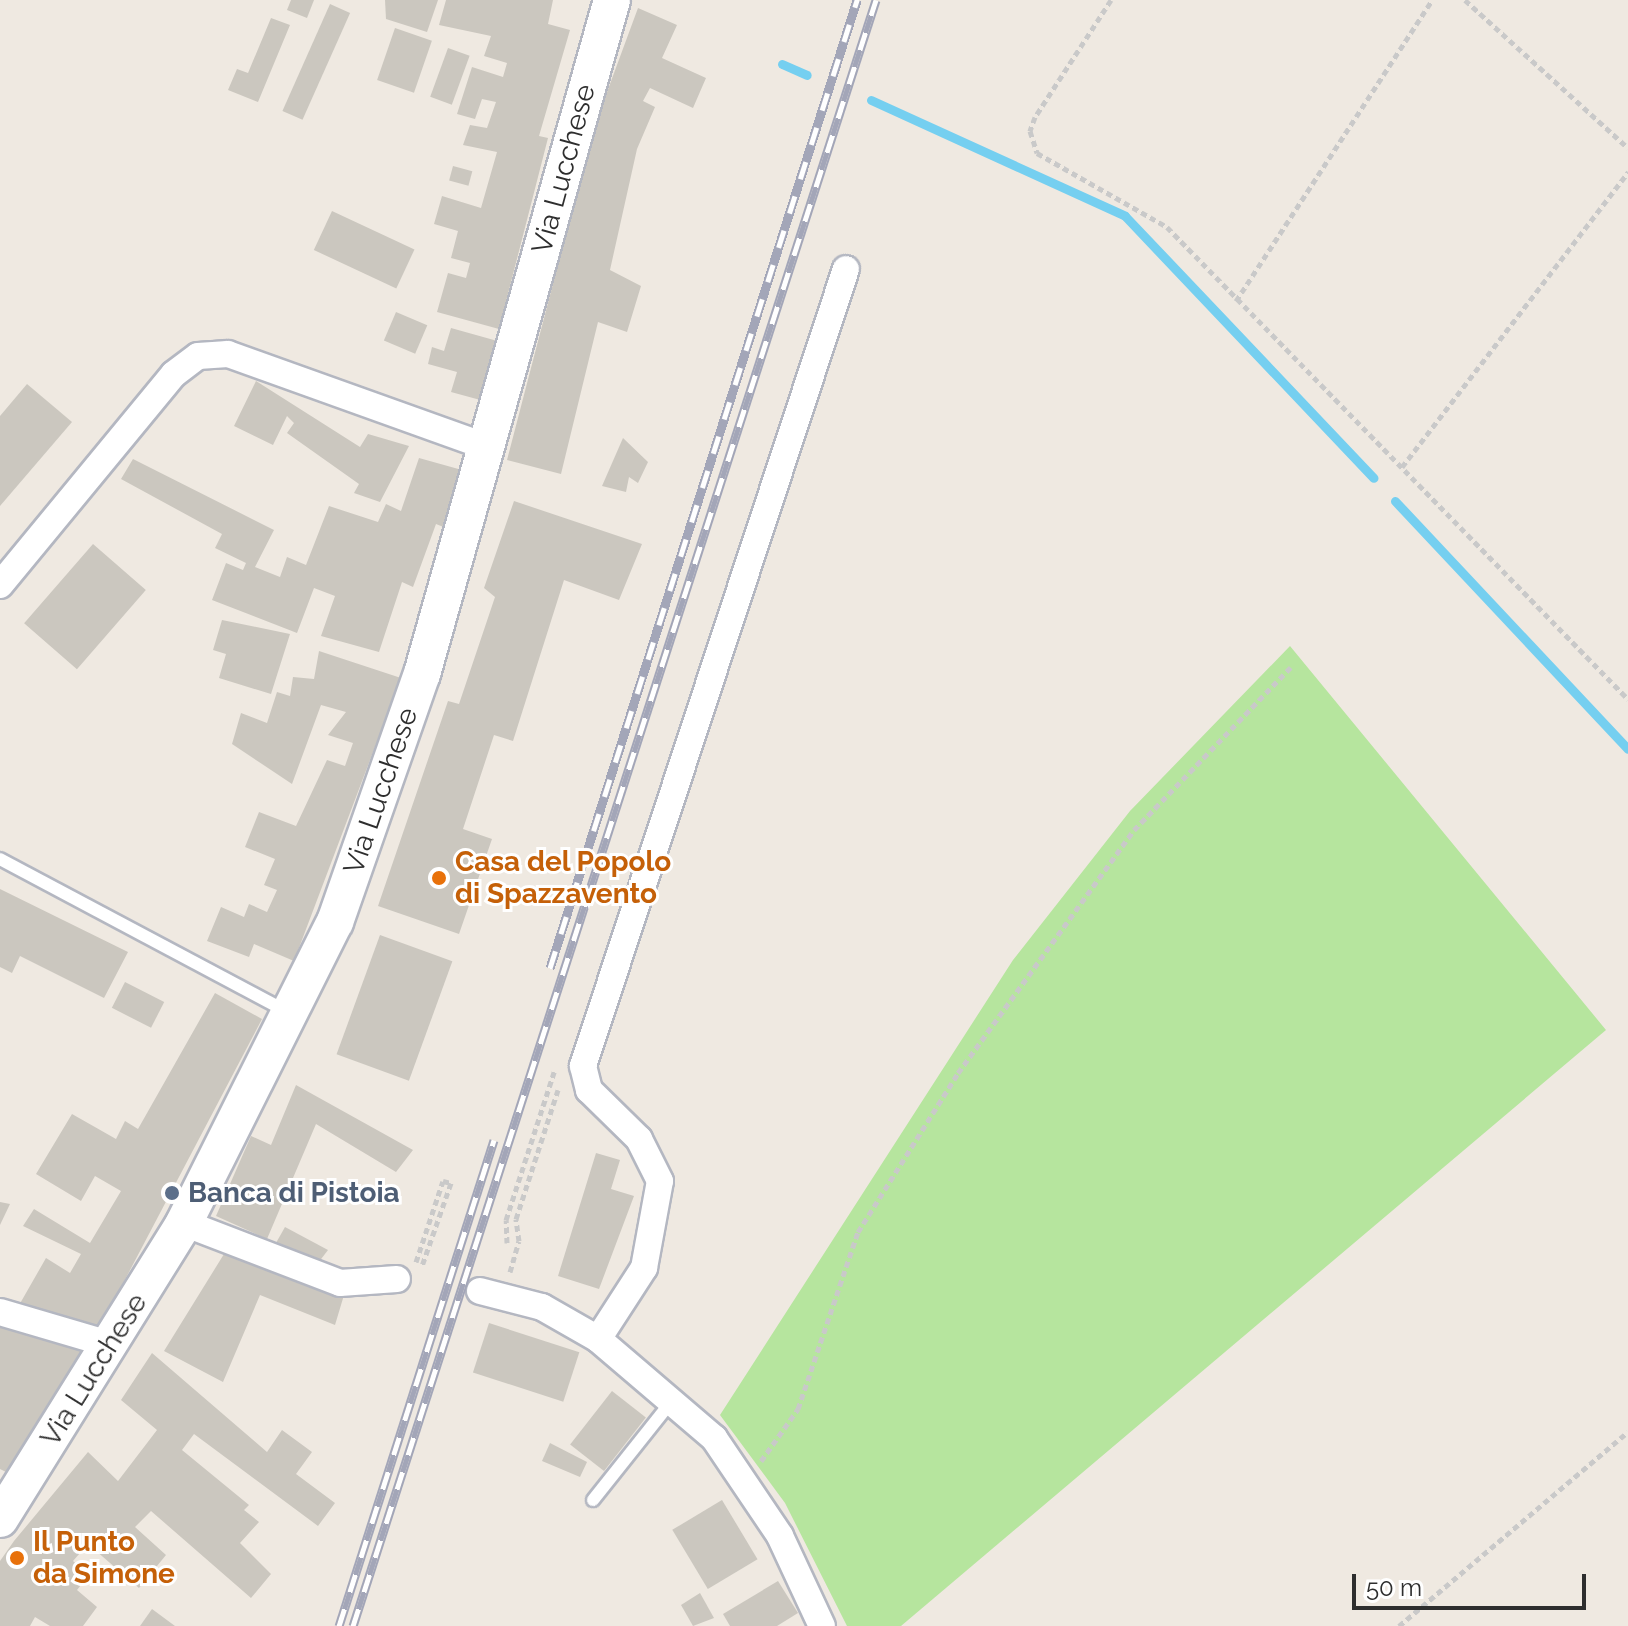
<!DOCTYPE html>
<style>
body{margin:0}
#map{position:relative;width:1628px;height:1626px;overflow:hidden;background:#efe9e1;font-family:Raleway,sans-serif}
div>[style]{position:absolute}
.green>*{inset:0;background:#b6e59e}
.stream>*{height:9px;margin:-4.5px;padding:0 4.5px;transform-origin:4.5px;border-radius:4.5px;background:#75cff0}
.building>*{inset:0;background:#cbc7bf;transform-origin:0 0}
.path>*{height:5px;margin-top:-2.5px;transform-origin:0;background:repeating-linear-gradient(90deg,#c9c9c9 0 6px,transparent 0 10px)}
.roads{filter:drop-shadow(2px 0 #b4b7c1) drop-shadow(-2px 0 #b4b7c1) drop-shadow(0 2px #b4b7c1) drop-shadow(0 -2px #b4b7c1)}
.lane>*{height:12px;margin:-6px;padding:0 6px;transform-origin:6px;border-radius:6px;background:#fff}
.street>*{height:26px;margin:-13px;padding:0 13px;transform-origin:13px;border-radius:13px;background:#fff}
.secondary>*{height:36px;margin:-18px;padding:0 18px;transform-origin:18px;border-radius:18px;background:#fff}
.rail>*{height:9px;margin-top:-4.5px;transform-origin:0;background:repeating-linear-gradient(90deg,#fff 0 18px,#a3a6b8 0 36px);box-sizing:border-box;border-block:2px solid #a3a6b8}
.dots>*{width:22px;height:22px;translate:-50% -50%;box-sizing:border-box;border:4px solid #fff;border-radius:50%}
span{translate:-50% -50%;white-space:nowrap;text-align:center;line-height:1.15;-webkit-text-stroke:6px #fff;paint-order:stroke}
.street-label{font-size:28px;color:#2e2e2e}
.food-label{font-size:28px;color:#c56008;font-weight:700}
.left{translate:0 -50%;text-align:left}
.service-label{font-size:28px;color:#4e5e75;font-weight:700}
.scale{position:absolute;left:1352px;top:1574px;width:234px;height:36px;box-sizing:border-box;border:4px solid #2e2e2e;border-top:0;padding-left:10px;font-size:24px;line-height:28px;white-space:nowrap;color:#2e2e2e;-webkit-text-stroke:6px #fff;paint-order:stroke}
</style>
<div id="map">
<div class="green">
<div style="clip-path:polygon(1290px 646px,1606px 1030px,901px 1626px,847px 1626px,785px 1503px,720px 1415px,1013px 960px,1130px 811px)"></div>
</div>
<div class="stream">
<div style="left:782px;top:64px;width:27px;rotate:24deg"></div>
<div style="left:871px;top:100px;width:279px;rotate:24.5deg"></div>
<div style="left:1125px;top:216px;width:361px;rotate:46.5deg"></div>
<div style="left:1395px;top:501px;width:340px;rotate:46.8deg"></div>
</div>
<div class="building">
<div style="clip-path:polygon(291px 0,314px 0,307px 18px,287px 10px)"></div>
<div style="clip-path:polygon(385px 0,438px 0,427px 32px,386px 19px)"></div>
<div style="clip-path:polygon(446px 0,553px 0,548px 24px,570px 30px,539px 136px,548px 138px,499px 329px,437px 312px,448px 273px,466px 278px,470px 263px,451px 258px,458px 231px,434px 224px,442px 196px,481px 208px,497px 152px,463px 145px,470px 125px,487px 128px,496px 102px,482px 99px,475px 119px,457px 114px,472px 67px,503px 77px,507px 63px,484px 56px,491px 36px,439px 25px)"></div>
<div style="left:330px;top:4px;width:22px;height:117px;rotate:24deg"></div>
<div style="clip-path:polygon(638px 8px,677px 25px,662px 58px,706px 78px,693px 108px,650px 88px,643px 101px,655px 107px,637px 149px,610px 270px,641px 286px,627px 332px,598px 322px,561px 474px,507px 460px,593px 130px)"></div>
<div style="clip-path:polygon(271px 18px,290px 25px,258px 102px,228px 90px,237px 69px,248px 73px)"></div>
<div style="left:395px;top:28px;width:39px;height:55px;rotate:19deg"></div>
<div style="left:448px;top:48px;width:23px;height:52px;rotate:20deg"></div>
<div style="left:453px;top:166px;width:20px;height:15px;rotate:15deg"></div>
<div style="left:332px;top:211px;width:91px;height:43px;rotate:25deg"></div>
<div style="left:396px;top:312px;width:34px;height:31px;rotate:23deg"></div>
<div style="clip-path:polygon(451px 328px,501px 342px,484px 401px,451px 392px,457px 372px,428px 364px,432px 347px,444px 351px)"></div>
<div style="clip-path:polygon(256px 381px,360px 447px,368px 434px,409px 446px,380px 502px,354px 493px,359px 484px,287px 433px,294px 423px,287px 416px,273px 445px,234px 426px)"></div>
<div style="clip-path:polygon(27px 384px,72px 422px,0 506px,0 416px)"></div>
<div style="clip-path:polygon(623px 438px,648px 462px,638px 483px,629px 477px,626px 492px,602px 486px)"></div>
<div style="clip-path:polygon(419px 458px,462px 470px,446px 528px,436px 524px,413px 587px,402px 582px,379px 652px,321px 636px,335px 596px,314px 588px,297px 633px,212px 600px,226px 563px,243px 570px,246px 563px,215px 548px,222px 534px,121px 479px,133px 459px,274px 530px,255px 567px,280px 577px,287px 557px,306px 565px,329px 506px,378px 522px,386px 504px,401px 511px)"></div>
<div style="clip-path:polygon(514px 501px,642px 544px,619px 600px,564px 580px,513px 741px,494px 735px,463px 829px,492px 839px,459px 934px,378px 906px,448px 701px,459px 704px,495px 597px,484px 588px)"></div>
<div style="left:93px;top:544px;width:70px;height:105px;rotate:41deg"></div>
<div style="clip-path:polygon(222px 620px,290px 634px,271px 694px,219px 678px,226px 654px,213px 650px)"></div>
<div style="clip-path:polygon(319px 651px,401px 678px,294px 961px,254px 944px,249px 957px,207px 941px,221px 907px,244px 917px,249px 904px,267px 912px,277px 890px,264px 885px,275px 859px,245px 847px,259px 812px,296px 826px,327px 760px,345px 766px,353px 743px,328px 735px,346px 712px,321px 705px,292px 784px,232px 744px,241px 713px,267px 723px,277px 692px,290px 696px,293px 677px,314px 679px)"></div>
<div style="clip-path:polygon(0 889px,128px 952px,104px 998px,20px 956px,12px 973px,0 967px)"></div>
<div style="left:380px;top:935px;width:77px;height:127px;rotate:20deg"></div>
<div style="left:125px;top:982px;width:44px;height:29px;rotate:27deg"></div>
<div style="clip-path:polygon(215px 993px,262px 1019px,98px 1331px,18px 1307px,46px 1258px,70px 1273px,81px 1254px,23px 1226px,34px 1209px,90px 1243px,121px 1191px,95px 1176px,81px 1201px,36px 1174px,72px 1114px,116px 1139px,125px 1121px,138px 1129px)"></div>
<div style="clip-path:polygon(296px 1085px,413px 1150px,396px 1172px,316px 1124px,267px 1239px,216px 1216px,251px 1136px,271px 1145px)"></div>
<div style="clip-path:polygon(596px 1153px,620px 1160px,611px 1189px,634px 1196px,599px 1289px,558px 1276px)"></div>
<div style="clip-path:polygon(0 1202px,10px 1204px,0 1225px)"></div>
<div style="clip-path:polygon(285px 1227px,328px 1250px,315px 1267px,272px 1250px)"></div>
<div style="clip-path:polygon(224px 1254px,344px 1295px,335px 1325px,260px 1295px,223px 1382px,164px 1351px)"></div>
<div style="left:489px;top:1323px;width:95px;height:52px;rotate:18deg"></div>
<div style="clip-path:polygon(0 1324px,85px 1345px,6px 1472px,0 1469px)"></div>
<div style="clip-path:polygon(152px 1353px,267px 1452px,282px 1430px,312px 1452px,296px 1474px,335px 1503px,318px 1526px,194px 1434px,182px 1450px,249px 1505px,244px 1510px,259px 1522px,240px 1543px,271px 1574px,251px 1598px,151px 1511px,135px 1527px,166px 1555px,139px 1588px,88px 1544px,73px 1561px,89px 1575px,77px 1590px,97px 1607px,83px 1626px,50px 1626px,35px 1617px,30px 1626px,0 1626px,0 1561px,14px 1541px,88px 1452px,118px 1481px,157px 1430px,121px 1400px)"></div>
<div style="left:612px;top:1391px;width:43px;height:68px;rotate:38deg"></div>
<div style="clip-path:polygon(550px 1443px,587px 1462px,580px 1477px,542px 1461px)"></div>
<div style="left:722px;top:1500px;width:69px;height:58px;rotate:59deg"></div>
<div style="clip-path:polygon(778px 1581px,798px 1613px,777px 1626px,730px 1626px,723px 1614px)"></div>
<div style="clip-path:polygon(700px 1593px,714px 1618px,693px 1626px,681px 1605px)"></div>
<div style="clip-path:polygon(152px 1609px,175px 1626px,140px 1626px)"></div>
</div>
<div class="path">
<div style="left:1111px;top:0;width:140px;rotate:123deg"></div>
<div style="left:1035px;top:117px;width:15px;rotate:110deg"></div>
<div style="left:1030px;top:131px;width:23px;rotate:72deg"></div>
<div style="left:1037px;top:153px;width:150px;rotate:29.6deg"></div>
<div style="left:1167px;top:227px;width:660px;rotate:45.68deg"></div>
<div style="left:1465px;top:0;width:220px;rotate:42.2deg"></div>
<div style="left:1236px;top:301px;width:359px;rotate:-56.9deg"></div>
<div style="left:1402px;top:467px;width:372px;rotate:-52.5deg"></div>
<div style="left:507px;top:1243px;width:23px;rotate:-92deg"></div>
<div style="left:506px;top:1220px;width:156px;rotate:-72deg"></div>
<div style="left:416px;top:1262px;width:85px;rotate:-71.6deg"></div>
<div style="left:443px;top:1181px;width:8px;rotate:14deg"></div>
<div style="left:451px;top:1183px;width:88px;rotate:109.3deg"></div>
<div style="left:510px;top:1272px;width:32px;rotate:-74deg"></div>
<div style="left:519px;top:1241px;width:22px;rotate:-98deg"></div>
<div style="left:516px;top:1219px;width:136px;rotate:-72deg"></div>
<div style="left:761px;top:1461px;width:64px;rotate:-54.6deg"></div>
<div style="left:798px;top:1409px;width:187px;rotate:-71.3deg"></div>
<div style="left:858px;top:1232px;width:188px;rotate:-57.8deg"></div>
<div style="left:958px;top:1073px;width:300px;rotate:-54.1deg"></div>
<div style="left:1134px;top:830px;width:226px;rotate:-46.1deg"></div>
<div style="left:1399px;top:1626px;width:300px;rotate:-40.3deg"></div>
</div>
<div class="roads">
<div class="lane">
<div style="left:0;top:859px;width:326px;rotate:28deg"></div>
<div style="left:593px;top:1500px;width:125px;rotate:-51.5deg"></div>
</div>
<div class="street">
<div style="left:0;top:585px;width:273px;rotate:-50.5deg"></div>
<div style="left:174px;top:374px;width:30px;rotate:-37deg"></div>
<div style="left:198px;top:356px;width:30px;rotate:-4deg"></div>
<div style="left:228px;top:354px;width:276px;rotate:19.7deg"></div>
<div style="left:184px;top:1223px;width:167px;rotate:21deg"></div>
<div style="left:340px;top:1283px;width:57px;rotate:-4deg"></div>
<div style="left:480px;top:1291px;width:64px;rotate:14.5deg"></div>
<div style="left:542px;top:1307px;width:64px;rotate:29.7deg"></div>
<div style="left:598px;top:1339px;width:153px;rotate:40.5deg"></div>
<div style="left:714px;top:1438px;width:118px;rotate:56deg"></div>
<div style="left:780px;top:1536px;width:99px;rotate:65deg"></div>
<div style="left:0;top:1312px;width:117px;rotate:16.4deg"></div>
<div style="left:598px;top:1339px;width:85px;rotate:-57.1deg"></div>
<div style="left:644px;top:1268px;width:88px;rotate:-79.6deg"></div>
<div style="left:660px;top:1181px;width:47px;rotate:-116.6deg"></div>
<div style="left:639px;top:1139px;width:70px;rotate:-135.6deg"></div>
<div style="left:589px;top:1090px;width:25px;rotate:-104deg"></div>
<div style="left:583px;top:1066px;width:839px;rotate:-71.74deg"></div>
</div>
<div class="secondary">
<div style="left:0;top:1519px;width:349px;rotate:-58.1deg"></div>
<div style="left:184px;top:1223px;width:337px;rotate:-63.4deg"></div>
<div style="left:335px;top:922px;width:263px;rotate:-70.7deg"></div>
<div style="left:422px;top:674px;width:700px;rotate:-74.26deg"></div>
</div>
</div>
<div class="rail">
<div style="left:550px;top:968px;width:1016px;rotate:-72.4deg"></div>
<div style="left:339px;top:1626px;width:510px;rotate:-72.31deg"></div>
<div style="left:353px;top:1626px;width:1708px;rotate:-72.17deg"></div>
</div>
<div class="dots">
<div style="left:439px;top:878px;background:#e8710a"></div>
<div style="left:172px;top:1193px;background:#5c6f8a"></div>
<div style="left:17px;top:1558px;background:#e8710a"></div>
</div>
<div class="street-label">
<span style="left:564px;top:169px;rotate:-75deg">Via Lucchese</span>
<span style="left:381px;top:791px;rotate:-71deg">Via Lucchese</span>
<span style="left:94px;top:1370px;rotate:-58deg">Via Lucchese</span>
</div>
<div class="food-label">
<span class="left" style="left:455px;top:878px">Casa del Popolo<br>di Spazzavento</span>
<span class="left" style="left:33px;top:1558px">Il Punto<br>da Simone</span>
</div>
<div class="service-label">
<span class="left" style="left:188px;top:1193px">Banca di Pistoia</span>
</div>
<div class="scale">50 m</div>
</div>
